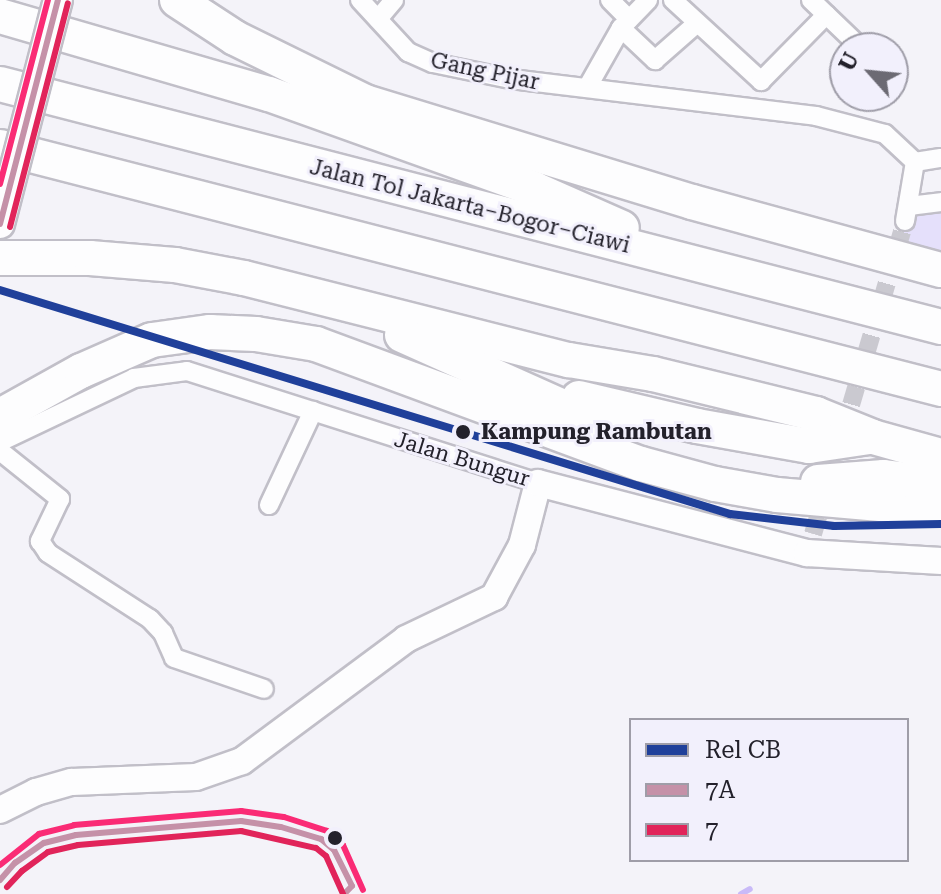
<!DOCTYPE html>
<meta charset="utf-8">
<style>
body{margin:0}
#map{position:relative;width:941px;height:894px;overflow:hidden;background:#f4f3f9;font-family:"Roboto Serif",serif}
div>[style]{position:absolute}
.green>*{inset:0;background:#e5e0fb}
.stream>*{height:6px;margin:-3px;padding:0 3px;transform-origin:3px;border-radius:3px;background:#c9baf8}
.street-tunnel>*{height:18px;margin-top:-9px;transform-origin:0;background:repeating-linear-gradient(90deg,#cac9d0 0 18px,transparent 0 27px)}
.roads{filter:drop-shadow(2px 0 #c1bfc8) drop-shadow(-2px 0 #c1bfc8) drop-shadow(0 2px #c1bfc8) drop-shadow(0 -2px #c1bfc8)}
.street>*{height:18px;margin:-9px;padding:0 9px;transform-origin:9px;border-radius:9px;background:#fdfdfe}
.secondary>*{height:26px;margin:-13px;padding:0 13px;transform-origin:13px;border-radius:13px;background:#fdfdfe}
.highway>*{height:34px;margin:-17px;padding:0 17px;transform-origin:17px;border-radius:17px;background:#fdfdfe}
.bridges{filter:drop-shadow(2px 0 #c1bfc8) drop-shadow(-2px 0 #c1bfc8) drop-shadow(0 2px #c1bfc8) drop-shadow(0 -2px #c1bfc8)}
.primary-bridge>*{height:28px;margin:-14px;padding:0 14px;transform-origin:14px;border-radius:14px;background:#fdfdfe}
.bus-1>*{height:6px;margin:-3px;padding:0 3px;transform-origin:3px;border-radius:3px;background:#c591a8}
.bus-2>*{height:6px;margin:-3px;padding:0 3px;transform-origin:3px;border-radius:3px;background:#e1245a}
.bus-3>*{height:6px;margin:-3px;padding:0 3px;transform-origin:3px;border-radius:3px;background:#fa2b75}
.rail-1>*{height:8px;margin:-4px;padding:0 4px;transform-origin:4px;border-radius:4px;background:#20409a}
.dots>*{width:22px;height:22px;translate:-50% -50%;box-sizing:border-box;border:4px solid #f2f0fc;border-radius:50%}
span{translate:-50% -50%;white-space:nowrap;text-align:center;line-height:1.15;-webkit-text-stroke:6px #f2f0fc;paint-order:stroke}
.street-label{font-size:22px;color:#23212b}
.stop-label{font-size:22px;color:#23212b;font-weight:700}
.left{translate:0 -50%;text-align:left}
.legend{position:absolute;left:629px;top:718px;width:280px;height:144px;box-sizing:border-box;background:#f2f0fc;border:2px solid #9f9da8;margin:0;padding:10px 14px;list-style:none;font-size:24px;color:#23212b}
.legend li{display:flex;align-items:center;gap:16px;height:40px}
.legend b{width:40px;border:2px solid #9f9da8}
.north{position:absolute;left:829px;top:32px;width:80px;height:80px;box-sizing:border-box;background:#f2f0fc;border:2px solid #9f9da8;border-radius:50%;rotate:297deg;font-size:22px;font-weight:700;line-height:32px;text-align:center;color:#23212b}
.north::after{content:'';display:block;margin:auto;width:28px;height:36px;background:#6c6a73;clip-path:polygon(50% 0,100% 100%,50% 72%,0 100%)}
</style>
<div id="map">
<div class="green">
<div style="clip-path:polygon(941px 202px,941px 270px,895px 258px,909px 206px)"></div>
</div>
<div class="stream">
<div style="left:741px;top:894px;width:10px;rotate:-29deg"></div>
</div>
<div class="street-tunnel">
<div style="left:813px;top:534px;width:326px;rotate:-73.6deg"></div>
</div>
<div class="roads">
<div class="street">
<div style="left:360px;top:0;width:71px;rotate:47.3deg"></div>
<div style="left:408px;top:52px;width:27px;rotate:24deg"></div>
<div style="left:433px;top:63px;width:80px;rotate:11.6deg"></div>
<div style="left:511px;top:79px;width:307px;rotate:6.9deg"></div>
<div style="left:816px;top:116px;width:71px;rotate:14.6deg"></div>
<div style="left:885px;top:134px;width:41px;rotate:43deg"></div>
<div style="left:610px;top:0;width:27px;rotate:45deg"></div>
<div style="left:673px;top:0;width:120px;rotate:42.6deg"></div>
<div style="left:761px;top:81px;width:93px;rotate:-45.4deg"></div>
<div style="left:811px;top:0;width:69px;rotate:43.8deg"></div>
<div style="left:378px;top:19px;width:25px;rotate:-50deg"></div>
<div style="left:621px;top:28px;width:47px;rotate:43.3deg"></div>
<div style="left:655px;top:60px;width:55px;rotate:-41.3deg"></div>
<div style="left:587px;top:88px;width:69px;rotate:-60.5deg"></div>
<div style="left:621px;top:28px;width:39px;rotate:-46deg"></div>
<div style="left:909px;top:206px;width:32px;rotate:-7deg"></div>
<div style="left:905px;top:221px;width:60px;rotate:-80.4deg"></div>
<div style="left:915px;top:162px;width:26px;rotate:-9deg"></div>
<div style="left:0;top:442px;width:148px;rotate:-25.5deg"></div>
<div style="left:134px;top:378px;width:53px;rotate:-7.5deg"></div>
<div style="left:187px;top:371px;width:368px;rotate:17.7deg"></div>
<div style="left:0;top:451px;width:77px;rotate:38.7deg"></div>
<div style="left:60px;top:499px;width:47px;rotate:115.5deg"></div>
<div style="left:40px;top:541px;width:14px;rotate:56deg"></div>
<div style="left:48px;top:553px;width:121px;rotate:32.9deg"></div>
<div style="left:150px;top:619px;width:19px;rotate:47deg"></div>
<div style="left:163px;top:633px;width:27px;rotate:66deg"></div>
<div style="left:174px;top:658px;width:95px;rotate:19deg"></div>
<div style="left:269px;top:505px;width:104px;rotate:-64.9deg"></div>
</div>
<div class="secondary">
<div style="left:0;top:810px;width:40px;rotate:-26.6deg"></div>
<div style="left:36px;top:792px;width:37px;rotate:-16deg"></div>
<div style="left:72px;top:782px;width:124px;rotate:-2.3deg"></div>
<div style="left:196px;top:777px;width:49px;rotate:-19.2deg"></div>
<div style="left:242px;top:761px;width:204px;rotate:-36.6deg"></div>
<div style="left:406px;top:639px;width:98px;rotate:-25.5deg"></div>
<div style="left:494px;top:597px;width:59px;rotate:-61.7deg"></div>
<div style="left:522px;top:545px;width:64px;rotate:-75.5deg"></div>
<div style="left:538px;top:483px;width:278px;rotate:14.6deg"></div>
<div style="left:807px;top:553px;width:134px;rotate:3.4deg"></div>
</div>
<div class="highway">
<div style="left:177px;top:0;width:69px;rotate:33.2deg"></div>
<div style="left:235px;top:38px;width:145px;rotate:26.2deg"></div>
<div style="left:365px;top:102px;width:342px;rotate:17deg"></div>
<div style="left:692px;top:202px;width:258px;rotate:15.3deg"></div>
<div style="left:0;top:16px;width:280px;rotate:16.2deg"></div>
<div style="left:269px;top:94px;width:282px;rotate:19.7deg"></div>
<div style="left:534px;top:189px;width:96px;rotate:23.9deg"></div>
<div style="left:0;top:84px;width:972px;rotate:14.48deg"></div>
<div style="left:0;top:147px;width:972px;rotate:14.42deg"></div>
<div style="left:0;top:258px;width:90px"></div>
<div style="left:90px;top:258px;width:85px;rotate:4.7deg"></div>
<div style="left:175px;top:265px;width:70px;rotate:10.7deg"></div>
<div style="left:244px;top:278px;width:335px;rotate:14.2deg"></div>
<div style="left:569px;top:360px;width:85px;rotate:9.5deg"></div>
<div style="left:653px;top:374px;width:168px;rotate:13.8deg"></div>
<div style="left:816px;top:414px;width:61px;rotate:22deg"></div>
<div style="left:873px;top:437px;width:71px;rotate:15.6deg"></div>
<div style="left:402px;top:335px;width:228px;rotate:24.1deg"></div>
<div style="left:579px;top:398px;width:121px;rotate:13.3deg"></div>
<div style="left:697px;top:426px;width:114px;rotate:10.1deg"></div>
<div style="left:809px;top:446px;width:61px;rotate:-8.5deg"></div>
<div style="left:0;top:416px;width:93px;rotate:-29.1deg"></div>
<div style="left:81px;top:371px;width:77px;rotate:-23.6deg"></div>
<div style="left:152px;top:340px;width:59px;rotate:-7.9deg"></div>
<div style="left:210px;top:332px;width:46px;rotate:2.5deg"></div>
<div style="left:256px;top:334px;width:61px;rotate:9.5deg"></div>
<div style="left:316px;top:344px;width:346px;rotate:20.3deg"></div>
<div style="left:641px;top:464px;width:77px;rotate:15.1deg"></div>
<div style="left:715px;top:484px;width:63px;rotate:10.1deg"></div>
<div style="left:777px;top:495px;width:138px;rotate:5deg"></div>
<div style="left:914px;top:507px;width:27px;rotate:-4deg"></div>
<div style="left:818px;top:482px;width:66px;rotate:-4.3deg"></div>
<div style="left:884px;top:477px;width:57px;rotate:7deg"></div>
</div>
</div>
<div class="bridges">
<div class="primary-bridge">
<div style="left:0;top:224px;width:231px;rotate:-75.5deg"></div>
</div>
</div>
<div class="bus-1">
<div style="left:0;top:224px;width:231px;rotate:-75.5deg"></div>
<div style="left:0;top:880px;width:23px;rotate:-49deg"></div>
<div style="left:15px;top:863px;width:35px;rotate:-35deg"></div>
<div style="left:44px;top:843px;width:33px;rotate:-14deg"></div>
<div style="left:76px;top:835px;width:166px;rotate:-4.8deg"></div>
<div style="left:241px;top:821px;width:40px;rotate:8.5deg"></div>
<div style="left:281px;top:827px;width:42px;rotate:16.7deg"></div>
<div style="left:321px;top:839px;width:17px;rotate:40deg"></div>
<div style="left:334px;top:850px;width:40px;rotate:63.4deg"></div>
<div style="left:352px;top:886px;width:11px;rotate:135deg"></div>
</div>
<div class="bus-2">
<div style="left:10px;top:227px;width:231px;rotate:-75.5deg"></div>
<div style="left:7px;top:887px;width:22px;rotate:-47deg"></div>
<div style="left:22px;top:871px;width:32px;rotate:-36deg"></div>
<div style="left:48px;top:852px;width:31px;rotate:-13deg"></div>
<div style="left:78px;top:845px;width:164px;rotate:-4.9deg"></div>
<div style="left:241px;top:831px;width:77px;rotate:12.8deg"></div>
<div style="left:316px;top:848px;width:13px;rotate:39deg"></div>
<div style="left:326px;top:856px;width:42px;rotate:65.9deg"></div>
</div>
<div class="bus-3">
<div style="left:0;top:184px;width:190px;rotate:-75.4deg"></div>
<div style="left:0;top:865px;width:50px;rotate:-38.5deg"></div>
<div style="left:39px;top:834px;width:36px;rotate:-14deg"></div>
<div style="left:74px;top:825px;width:168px;rotate:-4.8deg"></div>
<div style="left:241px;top:811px;width:43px;rotate:7.9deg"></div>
<div style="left:284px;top:817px;width:45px;rotate:18deg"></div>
<div style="left:327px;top:831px;width:21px;rotate:41deg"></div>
<div style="left:343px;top:845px;width:49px;rotate:66deg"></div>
</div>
<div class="rail-1">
<div style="left:0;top:290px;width:764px;rotate:17.06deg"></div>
<div style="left:730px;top:514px;width:105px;rotate:6.6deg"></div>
<div style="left:834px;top:526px;width:107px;rotate:-1.1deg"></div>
</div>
<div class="dots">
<div style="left:463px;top:432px;background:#23212b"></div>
<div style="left:335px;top:838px;background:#23212b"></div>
</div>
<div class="street-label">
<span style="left:485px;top:71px;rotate:12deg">Gang Pijar</span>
<span style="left:470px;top:206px;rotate:14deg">Jalan Tol Jakarta–Bogor–Ciawi</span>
<span style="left:462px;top:459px;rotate:17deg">Jalan Bungur</span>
</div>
<div class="stop-label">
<span class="left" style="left:481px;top:432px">Kampung Rambutan</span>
</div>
<ul class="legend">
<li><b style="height:10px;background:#20409a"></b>Rel CB</li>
<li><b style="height:10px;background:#c591a8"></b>7A</li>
<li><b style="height:10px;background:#e1245a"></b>7</li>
</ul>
<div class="north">U</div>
</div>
